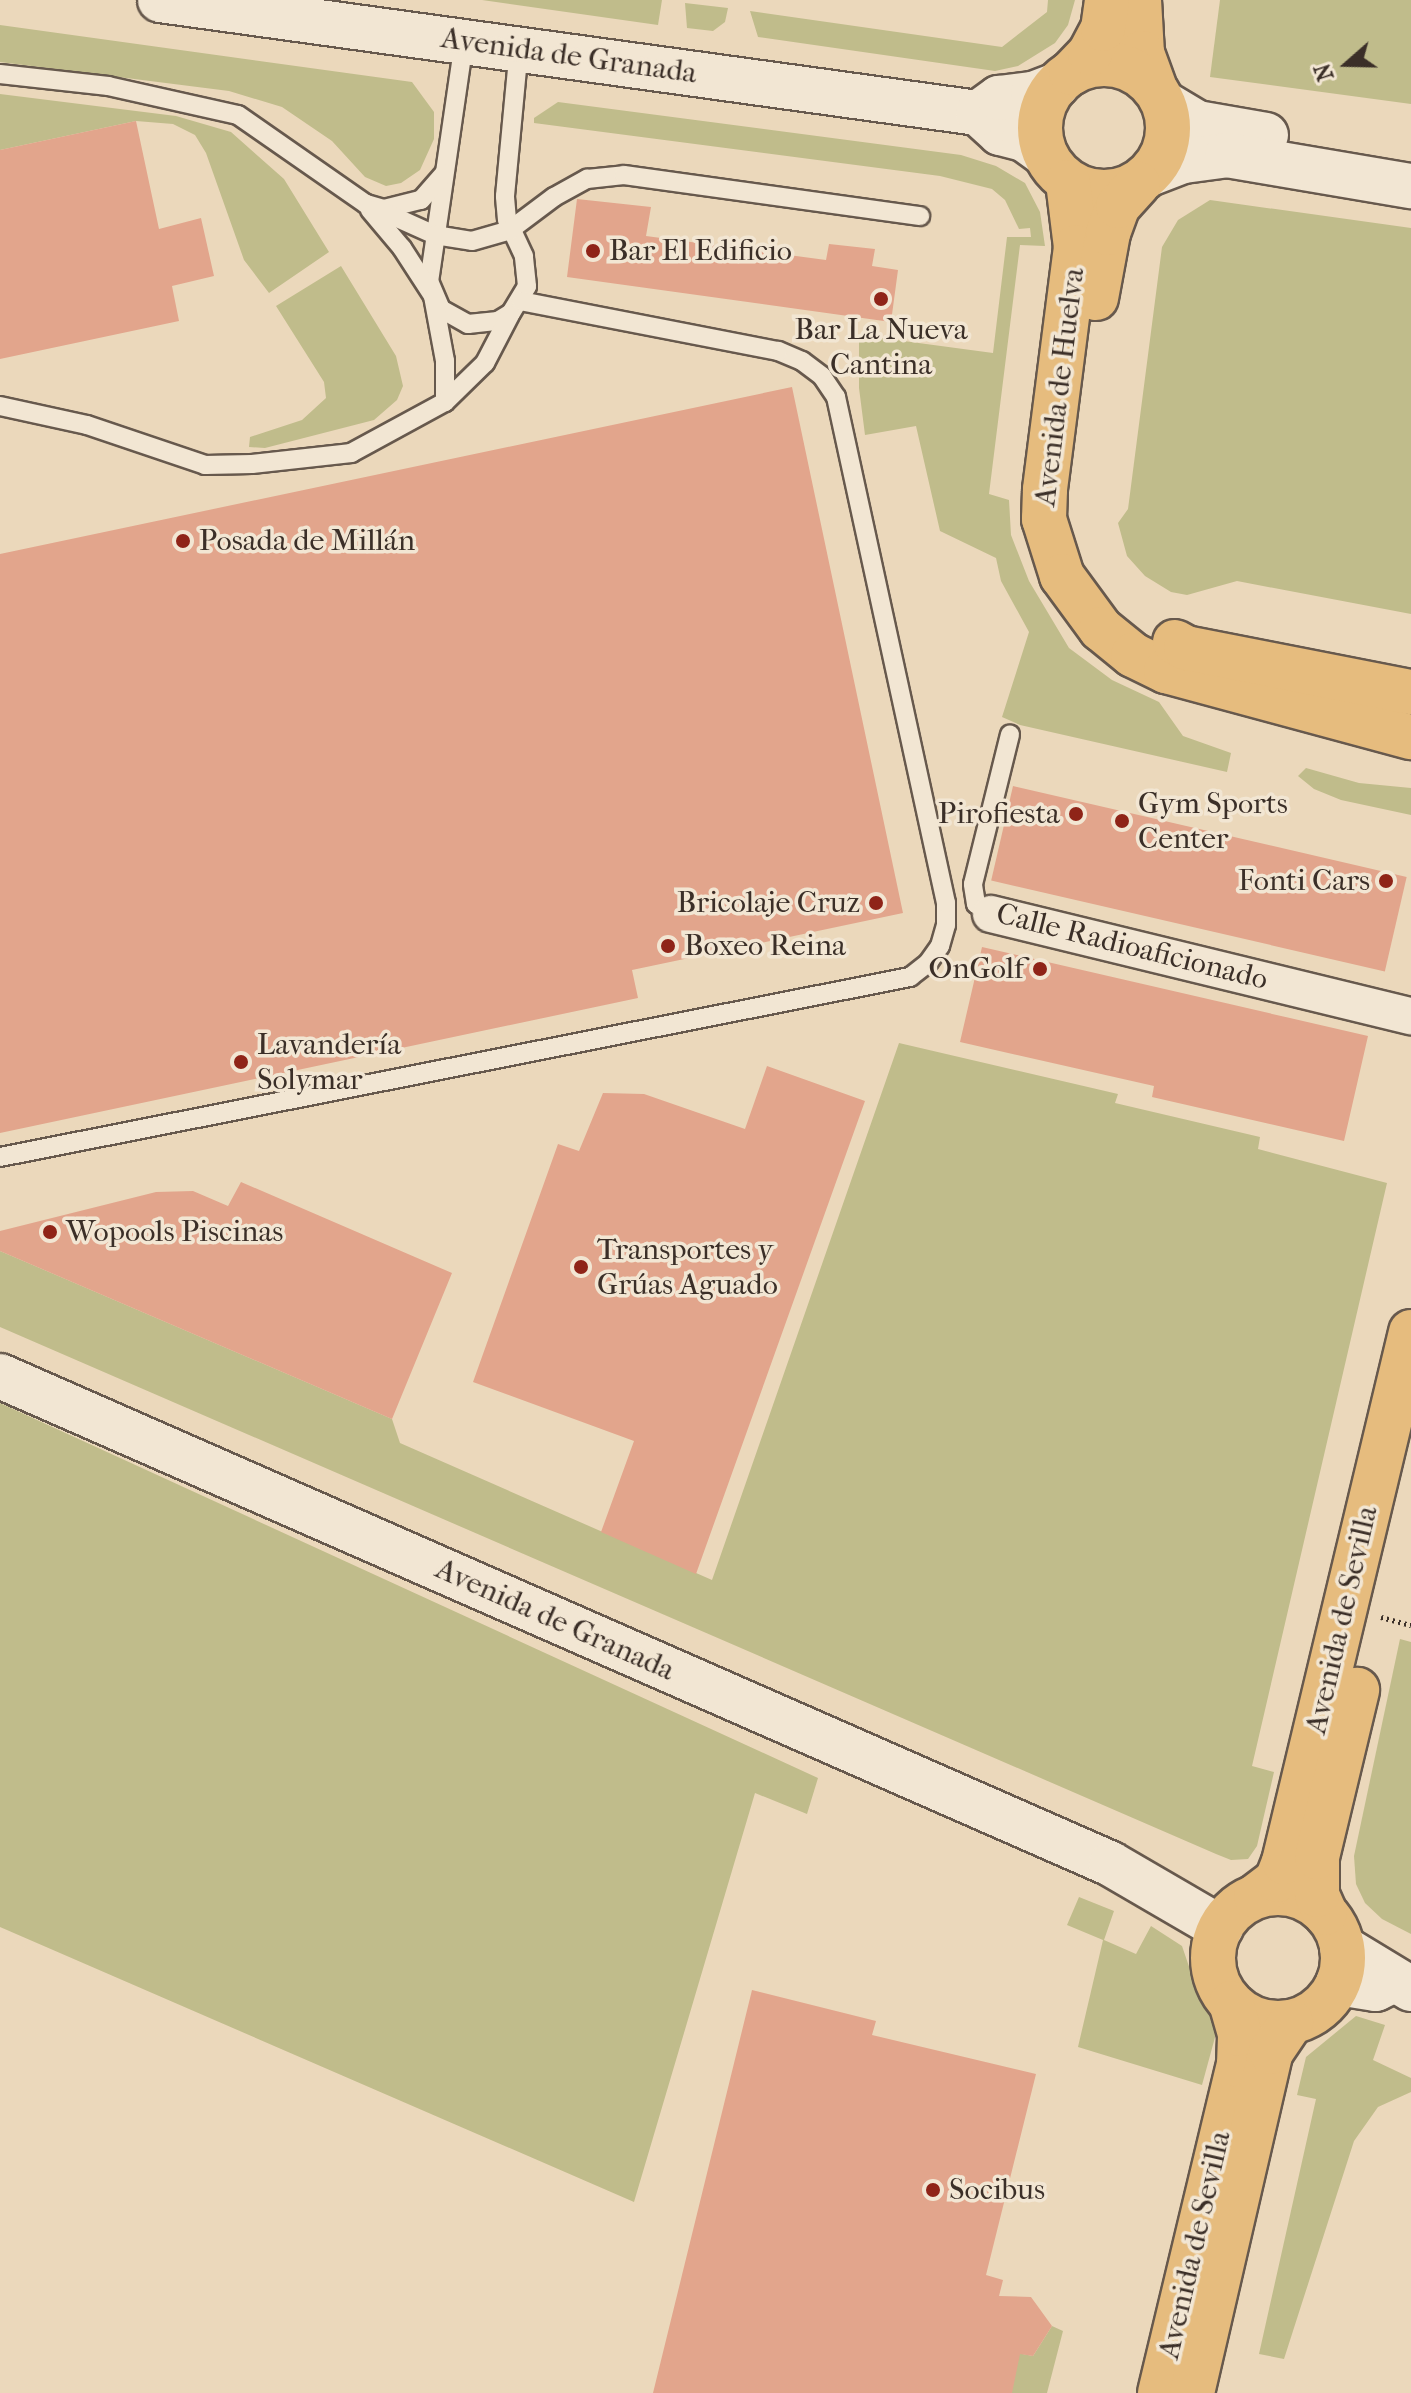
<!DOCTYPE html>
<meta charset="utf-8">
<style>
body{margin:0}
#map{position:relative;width:1411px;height:2393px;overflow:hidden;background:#ebd8bb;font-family:"IM FELL French Canon",serif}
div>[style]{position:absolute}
.green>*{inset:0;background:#c0bc8b}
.building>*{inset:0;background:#e2a58c;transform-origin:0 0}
.path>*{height:5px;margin-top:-2.5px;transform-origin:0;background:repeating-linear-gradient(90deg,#3b2f28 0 2px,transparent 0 6px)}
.roads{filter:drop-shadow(2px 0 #67594d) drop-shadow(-2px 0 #67594d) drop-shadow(0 2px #67594d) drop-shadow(0 -2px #67594d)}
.service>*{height:18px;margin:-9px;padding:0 9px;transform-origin:9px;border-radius:9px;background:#f2e6d3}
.minor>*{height:36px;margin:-18px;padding:0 18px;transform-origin:18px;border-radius:18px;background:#f2e6d3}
.tertiary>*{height:44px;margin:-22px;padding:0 22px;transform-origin:22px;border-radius:22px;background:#f2e6d3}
.primary>*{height:44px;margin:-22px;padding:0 22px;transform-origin:22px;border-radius:22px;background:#e6bc7e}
.primary>.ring{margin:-22px;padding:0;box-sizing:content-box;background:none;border:44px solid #e6bc7e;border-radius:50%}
.dots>*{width:22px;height:22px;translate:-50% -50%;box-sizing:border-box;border:4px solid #f2e6d3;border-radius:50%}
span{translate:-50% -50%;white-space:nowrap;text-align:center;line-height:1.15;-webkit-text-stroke:7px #f2e6d3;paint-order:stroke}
.street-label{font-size:30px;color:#3b2f28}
.poi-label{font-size:30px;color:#3b2f28}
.left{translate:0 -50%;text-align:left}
.right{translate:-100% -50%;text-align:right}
.north{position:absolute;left:1307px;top:24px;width:80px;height:80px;-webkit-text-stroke:6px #f2e6d3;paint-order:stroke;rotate:250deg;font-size:22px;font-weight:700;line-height:32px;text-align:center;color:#3b2f28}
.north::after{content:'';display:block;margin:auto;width:28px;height:36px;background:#3b2f28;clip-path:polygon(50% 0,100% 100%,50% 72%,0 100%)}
</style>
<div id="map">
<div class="green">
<div style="clip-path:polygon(482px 0,662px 0,658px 25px)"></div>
<div style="clip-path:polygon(1048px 0,1075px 0,1068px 25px,1055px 43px,1018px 66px,995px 71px,758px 37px,750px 11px,1002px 47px,1047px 12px)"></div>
<div style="clip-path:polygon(1220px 0,1411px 0,1411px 104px,1210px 77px)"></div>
<div style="clip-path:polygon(685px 3px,728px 8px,725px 22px,713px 31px,687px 28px)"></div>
<div style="clip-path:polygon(0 25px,412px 82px,434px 112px,434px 139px,420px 170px,401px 183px,386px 186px,365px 177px,332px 141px,282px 107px,229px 91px,0 62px)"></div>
<div style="clip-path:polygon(0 94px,176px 116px,231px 132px,284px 179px,329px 252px,269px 293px,244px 260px,206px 153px,195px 135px,173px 124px,136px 121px,0 150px)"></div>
<div style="clip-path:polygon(558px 102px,961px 155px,996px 166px,1025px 183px,1040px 212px,1045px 246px,1020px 245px,989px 494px,1009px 500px,1011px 535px,1029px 581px,1069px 648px,1112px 680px,1159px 702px,1183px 736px,1231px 753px,1227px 772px,1020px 725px,1002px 717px,1029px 632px,1001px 581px,996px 558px,940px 531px,916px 426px,865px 435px,859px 388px,859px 335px,993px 353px,1007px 237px,1031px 237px,1030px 228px,1019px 229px,1005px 200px,992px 189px,940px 176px,534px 123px,534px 118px)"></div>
<div style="clip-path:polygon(1210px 200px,1411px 228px,1411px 614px,1237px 581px,1187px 595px,1171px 592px,1145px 576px,1127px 556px,1118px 523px,1128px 509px,1162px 247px,1178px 220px)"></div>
<div style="clip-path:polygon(341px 266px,396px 356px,403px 386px,397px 400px,374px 420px,265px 448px,249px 447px,250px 437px,302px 420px,326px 398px,324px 382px,276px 306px)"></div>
<div style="clip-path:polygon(1306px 768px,1359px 783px,1411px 788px,1411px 815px,1341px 800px,1314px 789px,1298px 776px)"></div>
<div style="clip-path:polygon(899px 1043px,1118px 1094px,1115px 1103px,1260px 1137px,1258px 1149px,1387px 1183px,1252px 1766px,1274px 1772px,1257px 1846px,1248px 1859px,1231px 1860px,1216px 1854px,0 1327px,0 1251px,392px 1419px,400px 1443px,712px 1580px)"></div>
<div style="clip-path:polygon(0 1403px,818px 1778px,807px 1814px,755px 1793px,634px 2202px,0 1927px)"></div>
<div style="clip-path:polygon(1400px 1639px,1411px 1642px,1411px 1934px,1382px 1919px,1365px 1903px,1356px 1884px,1354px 1856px)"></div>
<div style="clip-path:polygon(1079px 1897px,1114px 1911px,1104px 1940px,1136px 1954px,1151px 1926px,1182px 1946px,1198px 1993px,1217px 2030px,1202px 2085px,1078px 2047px,1103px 1940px,1067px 1925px)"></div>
<div style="clip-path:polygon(1356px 2016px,1385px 2025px,1373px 2060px,1411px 2078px,1411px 2092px,1378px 2107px,1354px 2141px,1284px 2359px,1259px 2354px,1316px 2099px,1297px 2095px,1306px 2057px)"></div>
<div style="clip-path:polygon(1052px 2326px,1063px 2331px,1047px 2393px,1012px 2393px,1007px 2351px,1033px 2356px)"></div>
</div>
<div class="building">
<div style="clip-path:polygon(136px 121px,159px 229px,201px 218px,214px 276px,172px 286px,179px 321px,0 359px,0 150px)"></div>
<div style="clip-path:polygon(577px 199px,651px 207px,646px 236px,826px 260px,829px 244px,875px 249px,872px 266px,898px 270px,891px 322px,567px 277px)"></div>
<div style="clip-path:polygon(792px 387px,903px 913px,632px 970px,638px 998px,0 1133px,0 554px)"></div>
<div style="left:1013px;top:786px;width:404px;height:97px;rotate:13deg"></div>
<div style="clip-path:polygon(982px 947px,1368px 1036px,1344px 1141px,1152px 1097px,1154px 1086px,960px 1042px)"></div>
<div style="clip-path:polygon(767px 1066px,865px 1101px,696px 1574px,601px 1532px,634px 1441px,473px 1382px,558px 1144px,579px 1151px,603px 1093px,644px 1094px,745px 1129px)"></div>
<div style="clip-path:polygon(241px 1182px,452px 1273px,392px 1419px,0 1251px,0 1231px,156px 1192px,193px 1191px,228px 1206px)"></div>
<div style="clip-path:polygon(752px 1990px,876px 2021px,872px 2035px,1036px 2074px,986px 2275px,1003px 2280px,999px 2296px,1031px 2297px,1052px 2326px,1033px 2356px,1020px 2354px,1012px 2393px,653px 2393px)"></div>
</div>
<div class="path">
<div style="left:1381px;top:1617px;width:31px;rotate:15deg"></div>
</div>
<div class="roads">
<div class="service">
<div style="left:464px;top:42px;width:242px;rotate:98.3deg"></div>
<div style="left:429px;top:281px;width:30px;rotate:67deg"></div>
<div style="left:441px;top:309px;width:31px;rotate:29deg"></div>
<div style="left:468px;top:324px;width:30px;rotate:-6deg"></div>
<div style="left:498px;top:321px;width:15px;rotate:-32deg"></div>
<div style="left:511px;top:313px;width:31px;rotate:-59deg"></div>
<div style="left:527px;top:286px;width:30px;rotate:-96deg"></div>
<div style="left:524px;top:256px;width:40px;rotate:-115deg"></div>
<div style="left:507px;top:220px;width:24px;rotate:-95deg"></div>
<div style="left:505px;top:196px;width:148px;rotate:-84.6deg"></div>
<div style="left:0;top:74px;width:109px;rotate:6.3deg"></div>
<div style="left:108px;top:86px;width:133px;rotate:12.6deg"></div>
<div style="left:238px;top:115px;width:156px;rotate:34.8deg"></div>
<div style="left:366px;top:204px;width:19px;rotate:16deg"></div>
<div style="left:384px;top:209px;width:38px;rotate:-14deg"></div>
<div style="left:421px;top:200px;width:35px;rotate:-49deg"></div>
<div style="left:366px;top:204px;width:76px;rotate:24.2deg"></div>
<div style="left:435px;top:235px;width:37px;rotate:9deg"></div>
<div style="left:472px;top:241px;width:40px;rotate:-16deg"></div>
<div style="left:510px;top:230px;width:55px;rotate:-36.9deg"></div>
<div style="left:554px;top:197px;width:38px;rotate:-29deg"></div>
<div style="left:587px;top:179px;width:37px;rotate:-6deg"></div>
<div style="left:624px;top:175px;width:299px;rotate:7.9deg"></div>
<div style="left:370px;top:210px;width:50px;rotate:49.9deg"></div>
<div style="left:402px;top:248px;width:57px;rotate:57.1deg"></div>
<div style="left:433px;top:296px;width:66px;rotate:79.5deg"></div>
<div style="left:445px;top:361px;width:41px;rotate:90deg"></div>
<div style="left:0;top:406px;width:89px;rotate:12.3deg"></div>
<div style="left:87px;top:425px;width:125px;rotate:18.7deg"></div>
<div style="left:205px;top:465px;width:47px;rotate:-1.2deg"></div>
<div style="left:252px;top:464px;width:100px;rotate:-6.3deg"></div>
<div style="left:351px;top:453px;width:107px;rotate:-28.5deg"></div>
<div style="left:445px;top:402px;width:56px;rotate:-44.3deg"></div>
<div style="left:485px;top:363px;width:54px;rotate:-62.5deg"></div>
<div style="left:991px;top:914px;width:18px;rotate:-146deg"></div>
<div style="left:976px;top:904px;width:20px;rotate:-99deg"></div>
<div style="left:973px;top:884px;width:154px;rotate:-76.1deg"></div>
<div style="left:0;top:1157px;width:928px;rotate:-11.19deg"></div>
<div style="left:910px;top:977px;width:23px;rotate:-38deg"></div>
<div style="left:928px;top:963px;width:21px;rotate:-55deg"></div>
<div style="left:940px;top:946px;width:22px;rotate:-74deg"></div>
<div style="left:946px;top:925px;width:22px;rotate:-90deg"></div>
<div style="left:946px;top:903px;width:518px;rotate:-102.26deg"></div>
<div style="left:836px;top:397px;width:25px;rotate:-124deg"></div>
<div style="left:822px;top:376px;width:25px;rotate:-143deg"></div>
<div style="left:802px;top:361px;width:26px;rotate:-157deg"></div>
<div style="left:778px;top:351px;width:262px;rotate:-169deg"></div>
</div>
<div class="minor">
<div style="left:991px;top:914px;width:432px;rotate:13.7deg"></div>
</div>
<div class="tertiary">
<div style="left:160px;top:0;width:826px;rotate:7.87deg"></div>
<div style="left:978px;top:113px;width:30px;rotate:42deg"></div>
<div style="left:1000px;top:133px;width:25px;rotate:14deg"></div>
<div style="left:1024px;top:139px;width:26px;rotate:36deg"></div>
<div style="left:1164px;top:103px;width:39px;rotate:31deg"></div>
<div style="left:1197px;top:123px;width:70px;rotate:9.9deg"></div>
<div style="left:978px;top:113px;width:26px;rotate:-36deg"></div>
<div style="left:999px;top:98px;width:34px;rotate:-7deg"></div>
<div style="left:1033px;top:94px;width:26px;rotate:-21deg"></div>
<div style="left:1152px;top:173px;width:34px;rotate:-21deg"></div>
<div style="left:1184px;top:161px;width:43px;rotate:-7.9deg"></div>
<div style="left:1227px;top:155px;width:187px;rotate:9.6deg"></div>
<div style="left:0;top:1376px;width:1213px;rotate:23.71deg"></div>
<div style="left:1111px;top:1864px;width:127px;rotate:30.2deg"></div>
<div style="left:1342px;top:1947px;width:81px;rotate:31.3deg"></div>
<div style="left:1338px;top:1983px;width:38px;rotate:9deg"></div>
<div style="left:1376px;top:1989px;width:18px;rotate:-27deg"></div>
</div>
<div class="primary">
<div style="left:1139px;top:0;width:53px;rotate:86.8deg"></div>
<div style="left:1142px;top:53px;width:37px;rotate:70deg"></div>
<div class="ring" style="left:1040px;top:64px;width:84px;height:84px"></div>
<div style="left:1071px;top:73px;width:28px;rotate:-46deg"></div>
<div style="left:1090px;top:53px;width:27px;rotate:-62deg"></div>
<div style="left:1103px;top:29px;width:29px;rotate:-82deg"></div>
<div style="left:1068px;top:182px;width:65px;rotate:83deg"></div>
<div style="left:1076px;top:247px;width:245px;rotate:97.3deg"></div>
<div style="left:1045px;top:490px;width:29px;rotate:92deg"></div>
<div style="left:1044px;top:519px;width:60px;rotate:72.5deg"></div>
<div style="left:1062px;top:576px;width:66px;rotate:53.7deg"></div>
<div style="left:1101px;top:629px;width:41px;rotate:39.1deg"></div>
<div style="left:1133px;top:655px;width:37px;rotate:26deg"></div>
<div style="left:1166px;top:671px;width:254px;rotate:15.1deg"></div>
<div style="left:1096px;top:298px;width:66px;rotate:-79.5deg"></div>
<div style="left:1108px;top:233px;width:29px;rotate:-70deg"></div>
<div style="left:1118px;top:206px;width:30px;rotate:-48deg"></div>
<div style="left:1175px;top:642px;width:13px;rotate:29deg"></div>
<div style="left:1186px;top:648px;width:229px;rotate:11.1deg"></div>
<div class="ring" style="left:1213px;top:1893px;width:86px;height:86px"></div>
<div style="left:1256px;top:1896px;width:26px;rotate:-37deg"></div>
<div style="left:1277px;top:1880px;width:19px;rotate:-69deg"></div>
<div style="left:1284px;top:1862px;width:545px;rotate:-76.52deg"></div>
<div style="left:1325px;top:1913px;width:20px;rotate:-114deg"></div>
<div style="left:1317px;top:1895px;width:38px;rotate:-90deg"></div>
<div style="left:1317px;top:1857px;width:172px;rotate:-76.5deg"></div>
<div style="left:1160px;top:2393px;width:337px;rotate:-76.5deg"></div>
<div style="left:1239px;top:2065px;width:31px;rotate:-88deg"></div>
<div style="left:1240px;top:2034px;width:32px;rotate:-106deg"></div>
<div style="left:1192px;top:2393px;width:350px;rotate:-77deg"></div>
<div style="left:1271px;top:2052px;width:36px;rotate:-56deg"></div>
</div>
</div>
<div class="dots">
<div style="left:593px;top:251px;background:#8f2418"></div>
<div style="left:881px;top:299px;background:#8f2418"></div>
<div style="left:183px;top:541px;background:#8f2418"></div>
<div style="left:1076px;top:814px;background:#8f2418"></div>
<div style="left:1122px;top:821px;background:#8f2418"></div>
<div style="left:1386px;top:881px;background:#8f2418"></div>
<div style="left:876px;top:903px;background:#8f2418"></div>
<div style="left:668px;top:946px;background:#8f2418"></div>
<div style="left:1040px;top:969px;background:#8f2418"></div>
<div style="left:241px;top:1062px;background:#8f2418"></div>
<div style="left:50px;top:1232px;background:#8f2418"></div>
<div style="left:581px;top:1267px;background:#8f2418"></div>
<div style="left:933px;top:2190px;background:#8f2418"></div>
</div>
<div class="street-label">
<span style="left:569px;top:56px;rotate:8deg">Avenida de Granada</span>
<span style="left:1060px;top:387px;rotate:-83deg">Avenida de Huelva</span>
<span style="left:1132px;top:947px;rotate:14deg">Calle Radioaficionado</span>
<span style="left:555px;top:1620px;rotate:24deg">Avenida de Granada</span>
<span style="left:1342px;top:1620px;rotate:-77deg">Avenida de Sevilla</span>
<span style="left:1195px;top:2245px;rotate:-77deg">Avenida de Sevilla</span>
</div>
<div class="poi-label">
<span class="left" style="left:609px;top:251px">Bar El Edificio</span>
<span style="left:881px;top:347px">Bar La Nueva<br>Cantina</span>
<span class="left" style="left:199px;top:541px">Posada de Millán</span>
<span class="left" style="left:1138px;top:821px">Gym Sports<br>Center</span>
<span class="right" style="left:1060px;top:814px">Pirofiesta</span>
<span class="right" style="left:1370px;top:881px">Fonti Cars</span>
<span class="right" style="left:860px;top:903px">Bricolaje Cruz</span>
<span class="left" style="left:684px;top:946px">Boxeo Reina</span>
<span class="right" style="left:1024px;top:969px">OnGolf</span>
<span class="left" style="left:257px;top:1062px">Lavandería<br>Solymar</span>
<span class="left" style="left:66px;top:1232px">Wopools Piscinas</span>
<span class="left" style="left:597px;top:1267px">Transportes y<br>Grúas Aguado</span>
<span class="left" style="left:949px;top:2190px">Socibus</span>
</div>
<div class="north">N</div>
</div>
